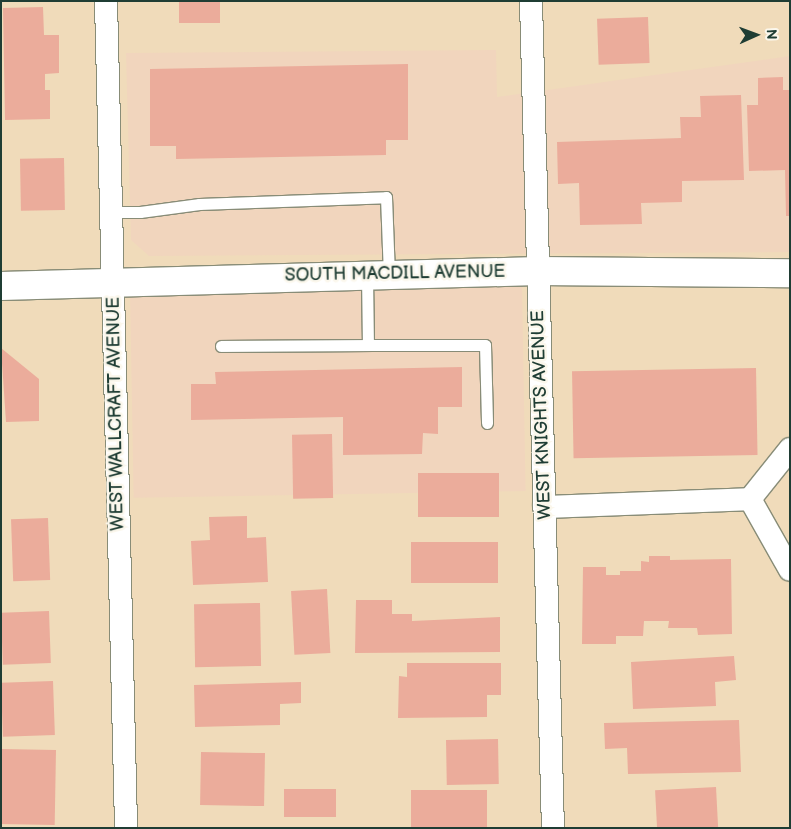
<!DOCTYPE html>
<style>
body{margin:0}
#map{position:relative;width:791px;height:829px;overflow:hidden;background:#f0dbba;font-family:"Balsamiq Sans",sans-serif}
div>[style]{position:absolute}
.built>*{inset:0;background:#f1d5bd;transform-origin:0 0}
.building>*{inset:0;background:#ebac9b;transform-origin:0 0}
.roads{filter:drop-shadow(1px 0 #888c77) drop-shadow(-1px 0 #888c77) drop-shadow(0 1px #888c77) drop-shadow(0 -1px #888c77)}
.lane>*{height:11px;margin:-5.5px;padding:0 5.5px;transform-origin:5.5px;border-radius:5.5px;background:#fff}
.street>*{height:22px;margin:-11px;padding:0 11px;transform-origin:11px;border-radius:11px;background:#fff}
.secondary>*{height:28px;margin:-14px;padding:0 14px;transform-origin:14px;border-radius:14px;background:#fff}
span{translate:-50% -50%;white-space:nowrap;text-align:center;line-height:1.15;-webkit-text-stroke:5px #fbf7ec;paint-order:stroke}
.street-label{font-size:18px;color:#1f3d34}
.frame{position:absolute;inset:0;border:2px solid #1f3d34;pointer-events:none}
.north{position:absolute;left:731px;top:10px;width:50px;height:50px;-webkit-text-stroke:4px #fbf7ec;paint-order:stroke;rotate:88deg;font-size:14px;font-weight:700;line-height:20px;text-align:center;color:#1f3d34}
.north::after{content:'';display:block;margin:auto;width:18px;height:22px;background:#1f3d34;clip-path:polygon(50% 0,100% 100%,50% 72%,0 100%)}
</style>
<div id="map">
<div class="built">
<div style="clip-path:polygon(496px 50px,497px 97px,790px 56px,790px 252px,149px 256px,131px 240px,126px 53px)"></div>
<div style="left:522px;top:286px;width:205px;height:392px;rotate:89deg"></div>
</div>
<div class="building">
<div style="left:179px;top:1px;width:41px;height:22px"></div>
<div style="clip-path:polygon(43px 7px,44px 35px,59px 35px,59px 73px,45px 74px,45px 90px,50px 90px,50px 119px,5px 120px,3px 8px)"></div>
<div style="left:648px;top:17px;width:46px;height:51px;rotate:88deg"></div>
<div style="clip-path:polygon(408px 64px,408px 140px,386px 140px,386px 155px,176px 159px,176px 146px,150px 146px,150px 69px)"></div>
<div style="clip-path:polygon(783px 77px,783px 90px,790px 90px,790px 216px,786px 216px,785px 170px,749px 171px,747px 105px,758px 105px,758px 78px)"></div>
<div style="clip-path:polygon(741px 95px,744px 180px,682px 181px,682px 202px,641px 203px,642px 224px,580px 225px,579px 183px,558px 184px,557px 142px,681px 138px,680px 117px,701px 117px,700px 96px)"></div>
<div style="left:64px;top:158px;width:52px;height:44px;rotate:89deg"></div>
<div style="clip-path:polygon(1px 348px,39px 379px,39px 421px,6px 422px)"></div>
<div style="clip-path:polygon(462px 367px,462px 407px,438px 407px,438px 434px,423px 433px,422px 454px,343px 455px,343px 417px,191px 420px,191px 384px,216px 384px,215px 372px)"></div>
<div style="left:756px;top:368px;width:87px;height:184px;rotate:89deg"></div>
<div style="left:332px;top:434px;width:64px;height:40px;rotate:89deg"></div>
<div style="left:499px;top:473px;width:44px;height:81px;rotate:90deg"></div>
<div style="clip-path:polygon(247px 516px,247px 538px,266px 537px,268px 582px,193px 585px,191px 541px,210px 540px,209px 517px)"></div>
<div style="left:48px;top:518px;width:62px;height:37px;rotate:88deg"></div>
<div style="left:498px;top:542px;width:41px;height:87px;rotate:90deg"></div>
<div style="clip-path:polygon(649px 556px,670px 556px,670px 560px,731px 559px,732px 634px,698px 635px,697px 628px,668px 628px,669px 621px,644px 621px,643px 636px,616px 636px,616px 644px,582px 644px,583px 567px,606px 567px,606px 575px,620px 575px,620px 571px,641px 571px,641px 561px,649px 562px)"></div>
<div style="left:327px;top:589px;width:64px;height:36px;rotate:87deg"></div>
<div style="clip-path:polygon(356px 600px,392px 600px,392px 614px,412px 614px,412px 621px,500px 617px,500px 652px,355px 653px)"></div>
<div style="left:260px;top:603px;width:63px;height:66px;rotate:89deg"></div>
<div style="left:49px;top:611px;width:52px;height:48px;rotate:88deg"></div>
<div style="clip-path:polygon(734px 656px,736px 680px,715px 682px,716px 706px,633px 709px,631px 662px)"></div>
<div style="clip-path:polygon(407px 663px,501px 663px,501px 695px,487px 695px,487px 717px,398px 718px,399px 676px,407px 677px)"></div>
<div style="left:53px;top:681px;width:54px;height:52px;rotate:88deg"></div>
<div style="clip-path:polygon(301px 682px,301px 703px,280px 704px,280px 725px,195px 727px,194px 685px)"></div>
<div style="clip-path:polygon(739px 720px,741px 772px,628px 774px,627px 748px,605px 749px,604px 723px)"></div>
<div style="left:498px;top:739px;width:45px;height:52px;rotate:89deg"></div>
<div style="left:56px;top:750px;width:75px;height:55px;rotate:91deg"></div>
<div style="left:201px;top:752px;width:64px;height:53px;rotate:1deg"></div>
<div style="left:716px;top:787px;width:41px;height:61px;rotate:87deg"></div>
<div style="left:336px;top:789px;width:28px;height:52px;rotate:90deg"></div>
<div style="left:487px;top:790px;width:38px;height:76px;rotate:90deg"></div>
</div>
<div class="roads">
<div class="lane">
<div style="left:111px;top:212px;width:29px"></div>
<div style="left:140px;top:212px;width:60px;rotate:-7.7deg"></div>
<div style="left:199px;top:204px;width:187px;rotate:-2.1deg"></div>
<div style="left:386px;top:197px;width:77px;rotate:87.8deg"></div>
<div style="left:367px;top:275px;width:70px;rotate:89.2deg"></div>
<div style="left:368px;top:345px;width:117px"></div>
<div style="left:485px;top:345px;width:78px;rotate:88.5deg"></div>
<div style="left:221px;top:346px;width:147px;rotate:-0.4deg"></div>
</div>
<div class="street">
<div style="left:106px;top:1px;width:827px;rotate:88.61deg"></div>
<div style="left:531px;top:1px;width:827px;rotate:88.48deg"></div>
<div style="left:750px;top:499px;width:64px;rotate:-51.3deg"></div>
<div style="left:544px;top:507px;width:206px;rotate:-2.2deg"></div>
<div style="left:750px;top:499px;width:81px;rotate:60.6deg"></div>
</div>
<div class="secondary">
<div style="left:1px;top:286px;width:537px;rotate:-1.6deg"></div>
<div style="left:538px;top:271px;width:252px;rotate:0.5deg"></div>
</div>
</div>
<div class="street-label">
<span style="left:395px;top:274px;rotate:-1deg">SOUTH MACDILL AVENUE</span>
<span style="left:116px;top:414px;rotate:-91deg">WEST WALLCRAFT AVENUE</span>
<span style="left:542px;top:415px;rotate:-92deg">WEST KNIGHTS AVENUE</span>
</div>
<div class="frame"></div>
<div class="north">N</div>
</div>
